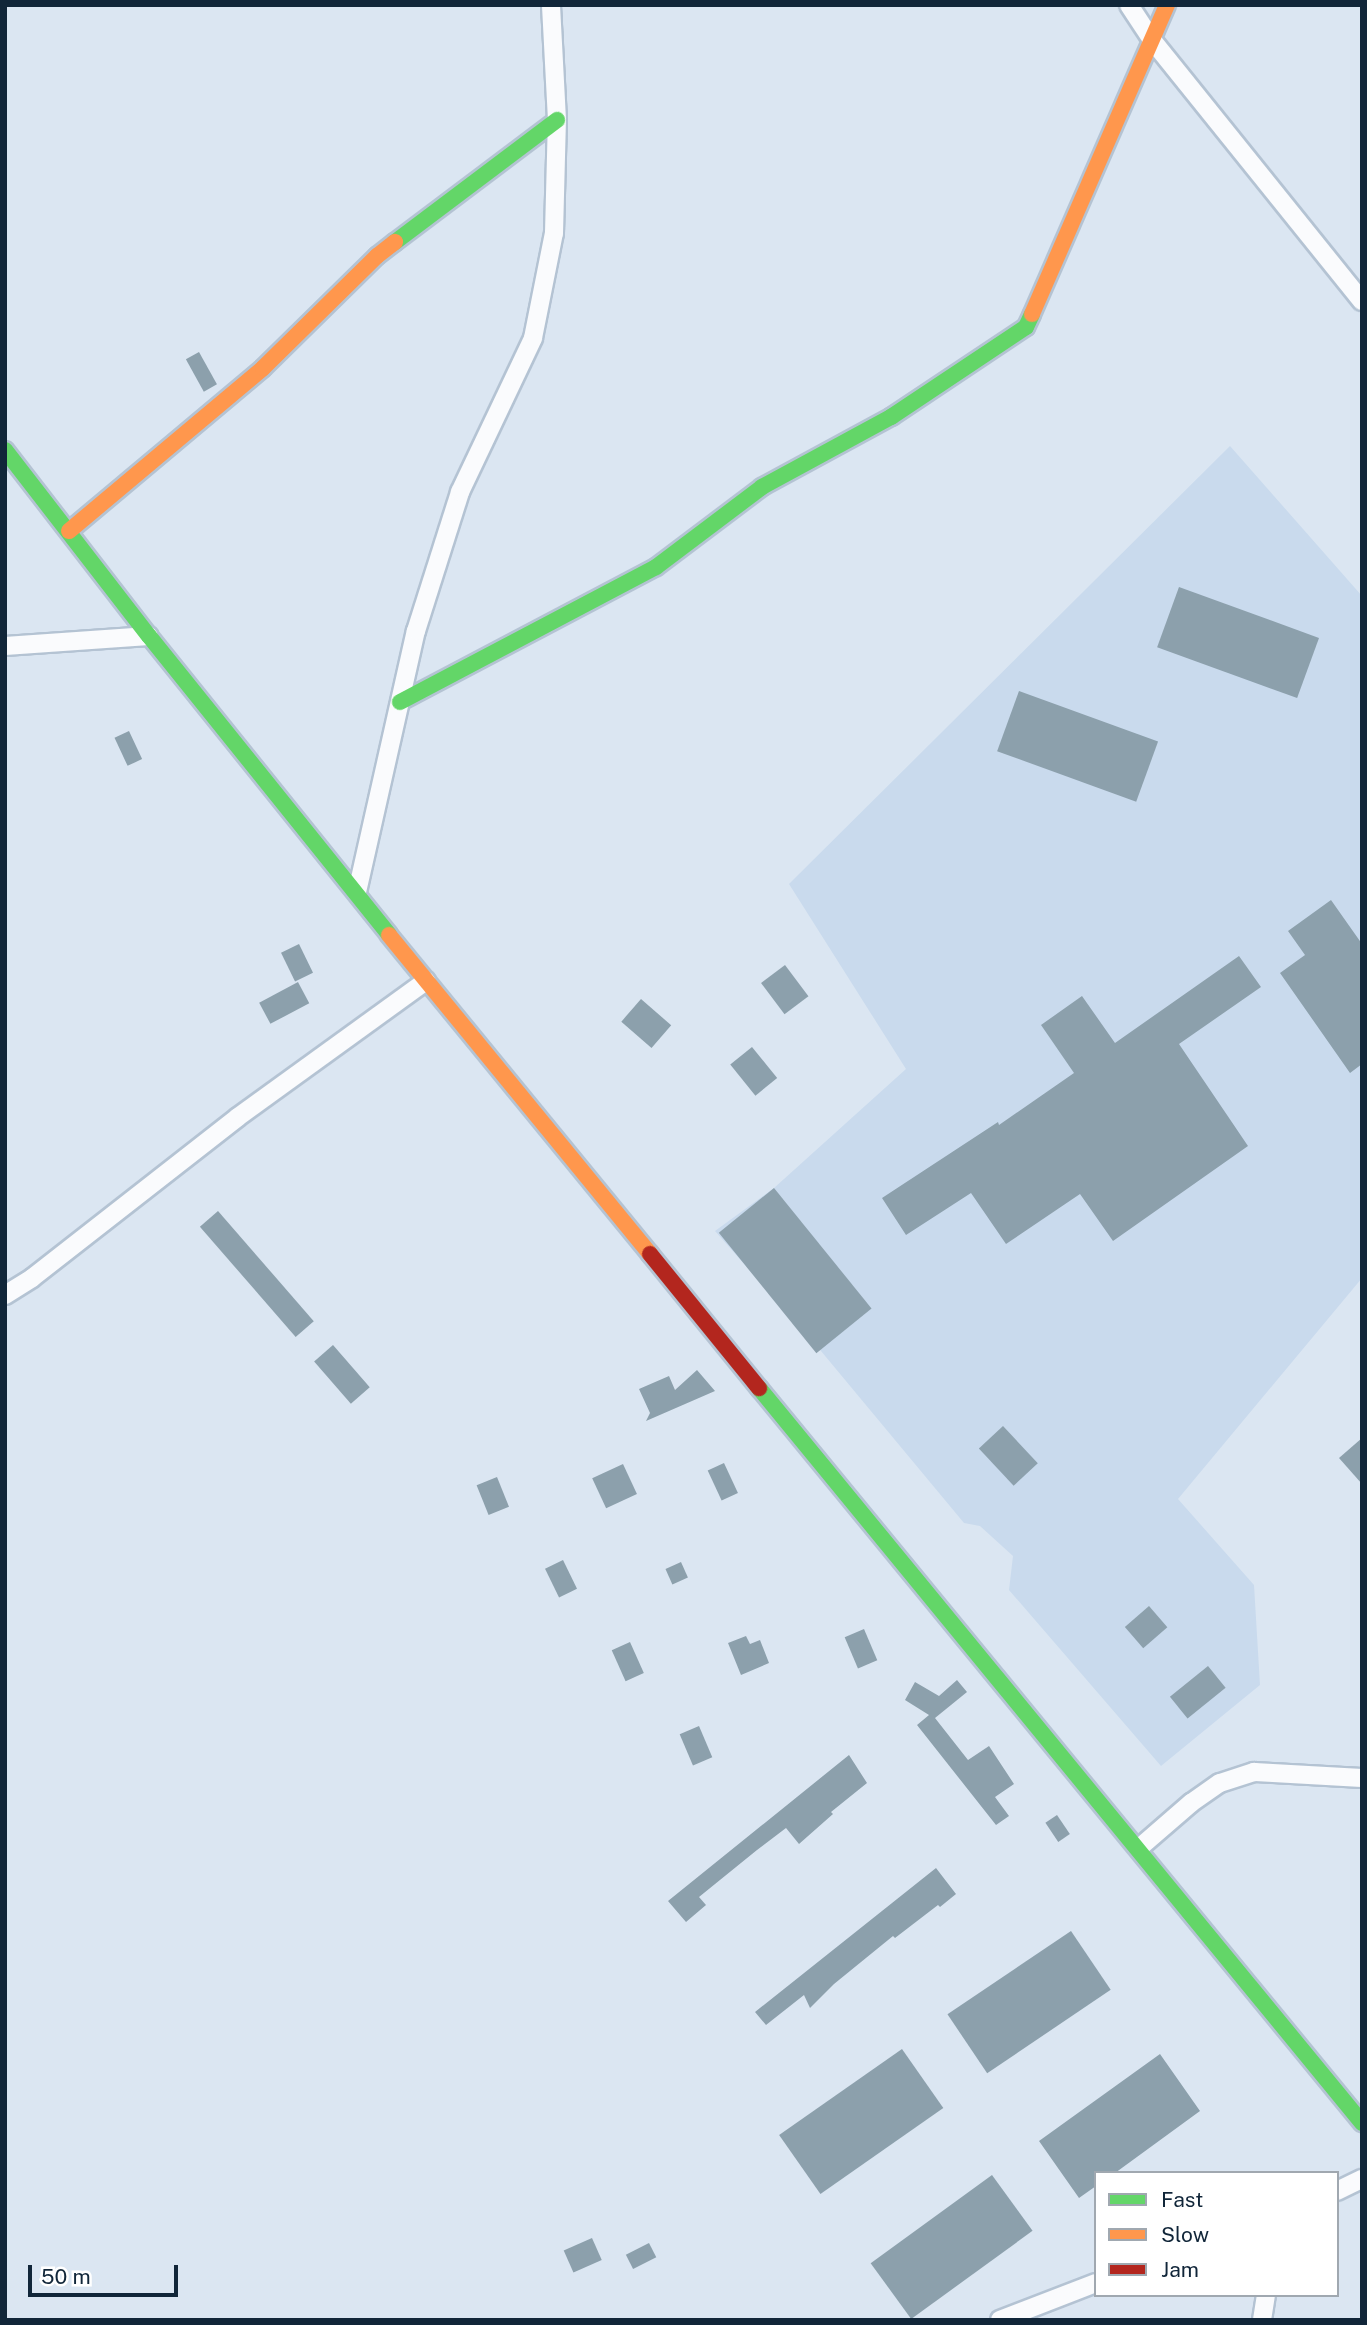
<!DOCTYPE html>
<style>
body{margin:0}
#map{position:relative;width:1367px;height:2325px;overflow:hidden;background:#dbe6f2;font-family:"Public Sans",sans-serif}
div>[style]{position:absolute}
.built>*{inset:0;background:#c9daed}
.building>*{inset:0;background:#8ca0ac;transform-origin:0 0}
.roads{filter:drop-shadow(2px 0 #b4c3d3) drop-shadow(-2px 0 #b4c3d3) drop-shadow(0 2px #b4c3d3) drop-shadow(0 -2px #b4c3d3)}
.street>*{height:18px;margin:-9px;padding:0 9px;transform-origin:9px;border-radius:9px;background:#fafbfd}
.fast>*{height:16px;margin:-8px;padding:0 8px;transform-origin:8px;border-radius:8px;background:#63d668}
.slow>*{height:16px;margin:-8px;padding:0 8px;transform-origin:8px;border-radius:8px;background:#ff974d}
.jam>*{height:16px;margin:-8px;padding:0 8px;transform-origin:8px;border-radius:8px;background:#b3261e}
span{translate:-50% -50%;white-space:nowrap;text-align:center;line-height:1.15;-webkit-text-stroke:5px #fff;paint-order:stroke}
.frame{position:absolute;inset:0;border:7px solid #112639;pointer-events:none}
.legend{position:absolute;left:1094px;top:2171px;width:245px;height:126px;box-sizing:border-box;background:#fff;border:2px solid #a0a8b0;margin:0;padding:9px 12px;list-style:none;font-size:21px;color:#112639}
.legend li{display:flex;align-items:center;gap:14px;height:35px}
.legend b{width:35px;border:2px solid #a0a8b0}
.scale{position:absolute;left:28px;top:2265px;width:150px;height:32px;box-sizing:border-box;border:4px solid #112639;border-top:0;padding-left:9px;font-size:21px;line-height:24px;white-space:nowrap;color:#112639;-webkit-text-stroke:5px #fff;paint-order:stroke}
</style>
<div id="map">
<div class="built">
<div style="clip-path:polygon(1230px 446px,1362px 596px,1362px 1278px,1178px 1499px,1254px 1585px,1260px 1685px,1161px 1766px,1009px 1590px,1013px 1556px,980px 1526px,964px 1523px,821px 1351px,715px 1231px,774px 1188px,906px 1069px,789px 884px)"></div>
</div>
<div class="building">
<div style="left:199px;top:352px;width:37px;height:15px;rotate:61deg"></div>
<div style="left:1179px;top:587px;width:149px;height:64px;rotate:20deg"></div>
<div style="left:1019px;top:691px;width:148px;height:64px;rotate:20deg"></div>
<div style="left:129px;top:731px;width:31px;height:16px;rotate:65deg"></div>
<div style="clip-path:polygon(1331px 900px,1362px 944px,1362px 1064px,1350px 1073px,1280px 973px,1305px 955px,1288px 931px)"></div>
<div style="left:299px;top:944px;width:32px;height:20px;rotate:64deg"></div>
<div style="clip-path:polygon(1239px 956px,1261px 987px,1179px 1044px,1248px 1146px,1113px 1241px,1080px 1194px,1006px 1244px,971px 1193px,906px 1235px,882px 1198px,998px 1122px,999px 1125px,1074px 1073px,1041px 1025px,1082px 996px,1115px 1043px)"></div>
<div style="left:785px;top:965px;width:39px;height:30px;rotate:53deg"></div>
<div style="left:298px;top:982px;width:24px;height:44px;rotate:62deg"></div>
<div style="left:641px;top:999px;width:40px;height:30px;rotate:41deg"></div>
<div style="left:752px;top:1047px;width:40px;height:28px;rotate:51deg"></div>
<div style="left:774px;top:1188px;width:155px;height:71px;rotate:51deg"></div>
<div style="left:218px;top:1211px;width:146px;height:24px;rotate:49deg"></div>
<div style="left:333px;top:1345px;width:56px;height:25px;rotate:49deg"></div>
<div style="clip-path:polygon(697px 1370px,715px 1391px,646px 1421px,650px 1413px,639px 1389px,669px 1376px,675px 1390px)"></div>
<div style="left:1003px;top:1426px;width:51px;height:33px;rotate:47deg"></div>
<div style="clip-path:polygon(1362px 1438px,1362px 1484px,1339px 1458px)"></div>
<div style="left:724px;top:1463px;width:33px;height:18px;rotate:65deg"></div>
<div style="left:623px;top:1464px;width:33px;height:34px;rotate:65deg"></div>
<div style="left:497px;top:1477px;width:32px;height:22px;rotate:68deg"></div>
<div style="left:563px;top:1560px;width:32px;height:20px;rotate:64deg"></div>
<div style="left:681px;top:1562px;width:17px;height:17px;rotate:66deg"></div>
<div style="left:1149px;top:1606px;width:28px;height:32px;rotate:49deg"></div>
<div style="left:864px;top:1629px;width:34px;height:21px;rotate:67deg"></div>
<div style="clip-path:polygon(746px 1636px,750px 1644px,760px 1640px,769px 1663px,741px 1675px,728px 1643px)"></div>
<div style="left:630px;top:1642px;width:34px;height:20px;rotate:66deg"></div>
<div style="left:1208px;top:1666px;width:28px;height:49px;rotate:51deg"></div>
<div style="clip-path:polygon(957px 1680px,967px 1692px,935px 1718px,968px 1760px,989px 1746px,1014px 1784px,995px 1797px,1009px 1816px,996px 1825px,917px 1725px,929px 1715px,905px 1700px,915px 1682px,939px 1696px)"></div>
<div style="left:699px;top:1726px;width:34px;height:21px;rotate:67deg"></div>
<div style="clip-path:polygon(849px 1755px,867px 1783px,831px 1812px,833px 1814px,799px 1844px,786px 1828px,757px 1850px,699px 1897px,706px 1905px,686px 1922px,668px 1901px)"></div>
<div style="left:1057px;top:1815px;width:23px;height:14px;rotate:56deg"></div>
<div style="clip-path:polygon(936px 1868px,956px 1894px,940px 1907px,938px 1905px,895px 1938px,893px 1936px,834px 1984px,810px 2008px,804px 1995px,766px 2025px,755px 2012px)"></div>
<div style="left:1071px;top:1931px;width:71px;height:149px;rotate:56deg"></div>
<div style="left:902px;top:2049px;width:72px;height:150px;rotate:55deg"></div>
<div style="clip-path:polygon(1160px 2054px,1200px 2111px,1115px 2173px,1096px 2173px,1096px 2186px,1079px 2198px,1039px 2141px)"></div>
<div style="left:992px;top:2175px;width:69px;height:150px;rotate:54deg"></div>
<div style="left:592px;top:2238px;width:24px;height:31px;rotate:66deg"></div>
<div style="left:649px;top:2243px;width:16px;height:26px;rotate:63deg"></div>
</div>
<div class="roads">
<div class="street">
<div style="left:1129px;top:5px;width:42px;rotate:56.7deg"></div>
<div style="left:1152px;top:40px;width:335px;rotate:51.2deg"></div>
<div style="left:5px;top:646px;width:144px;rotate:-4deg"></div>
<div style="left:357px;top:892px;width:268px;rotate:-77.3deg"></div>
<div style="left:416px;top:631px;width:146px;rotate:-72.4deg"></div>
<div style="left:460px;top:492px;width:170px;rotate:-64.6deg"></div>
<div style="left:533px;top:338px;width:107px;rotate:-78.7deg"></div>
<div style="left:554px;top:233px;width:113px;rotate:-88.5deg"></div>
<div style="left:557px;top:120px;width:115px;rotate:-93deg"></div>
<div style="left:5px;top:1295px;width:32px;rotate:-32deg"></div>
<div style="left:32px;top:1278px;width:261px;rotate:-38deg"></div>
<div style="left:238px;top:1117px;width:232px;rotate:-35.9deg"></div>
<div style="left:1139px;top:1848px;width:69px;rotate:-40.9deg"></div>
<div style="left:1191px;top:1803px;width:35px;rotate:-35deg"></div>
<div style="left:1220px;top:1783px;width:36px;rotate:-18deg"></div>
<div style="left:1254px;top:1772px;width:108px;rotate:3.2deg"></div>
<div style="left:1337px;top:2191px;width:28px;rotate:-26deg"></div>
<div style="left:1000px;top:2320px;width:103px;rotate:-21.1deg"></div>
<div style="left:1262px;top:2320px;width:25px;rotate:-81deg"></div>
</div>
<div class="fast">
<div style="left:395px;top:242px;width:203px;rotate:-37deg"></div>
<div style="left:5px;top:450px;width:235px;rotate:52.3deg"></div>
<div style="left:149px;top:636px;width:383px;rotate:51.2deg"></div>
<div style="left:400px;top:702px;width:289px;rotate:-27.8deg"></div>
<div style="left:656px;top:567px;width:133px;rotate:-37deg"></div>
<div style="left:762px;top:487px;width:147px;rotate:-28.5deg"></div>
<div style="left:891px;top:417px;width:162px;rotate:-33.7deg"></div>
<div style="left:1026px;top:327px;width:14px;rotate:-65deg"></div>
<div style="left:759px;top:1388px;width:951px;rotate:50.63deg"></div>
</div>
<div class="slow">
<div style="left:1032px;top:314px;width:337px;rotate:-66.4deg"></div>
<div style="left:69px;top:531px;width:253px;rotate:-40deg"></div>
<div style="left:263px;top:368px;width:160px;rotate:-44.5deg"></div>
<div style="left:377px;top:256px;width:23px;rotate:-38deg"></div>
<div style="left:389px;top:935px;width:412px;rotate:50.7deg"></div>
</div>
<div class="jam">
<div style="left:650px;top:1254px;width:173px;rotate:50.9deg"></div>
</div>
</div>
<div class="frame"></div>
<ul class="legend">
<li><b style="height:9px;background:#63d668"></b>Fast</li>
<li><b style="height:9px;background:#ff974d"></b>Slow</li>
<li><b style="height:9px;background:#b3261e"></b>Jam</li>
</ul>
<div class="scale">50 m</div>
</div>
